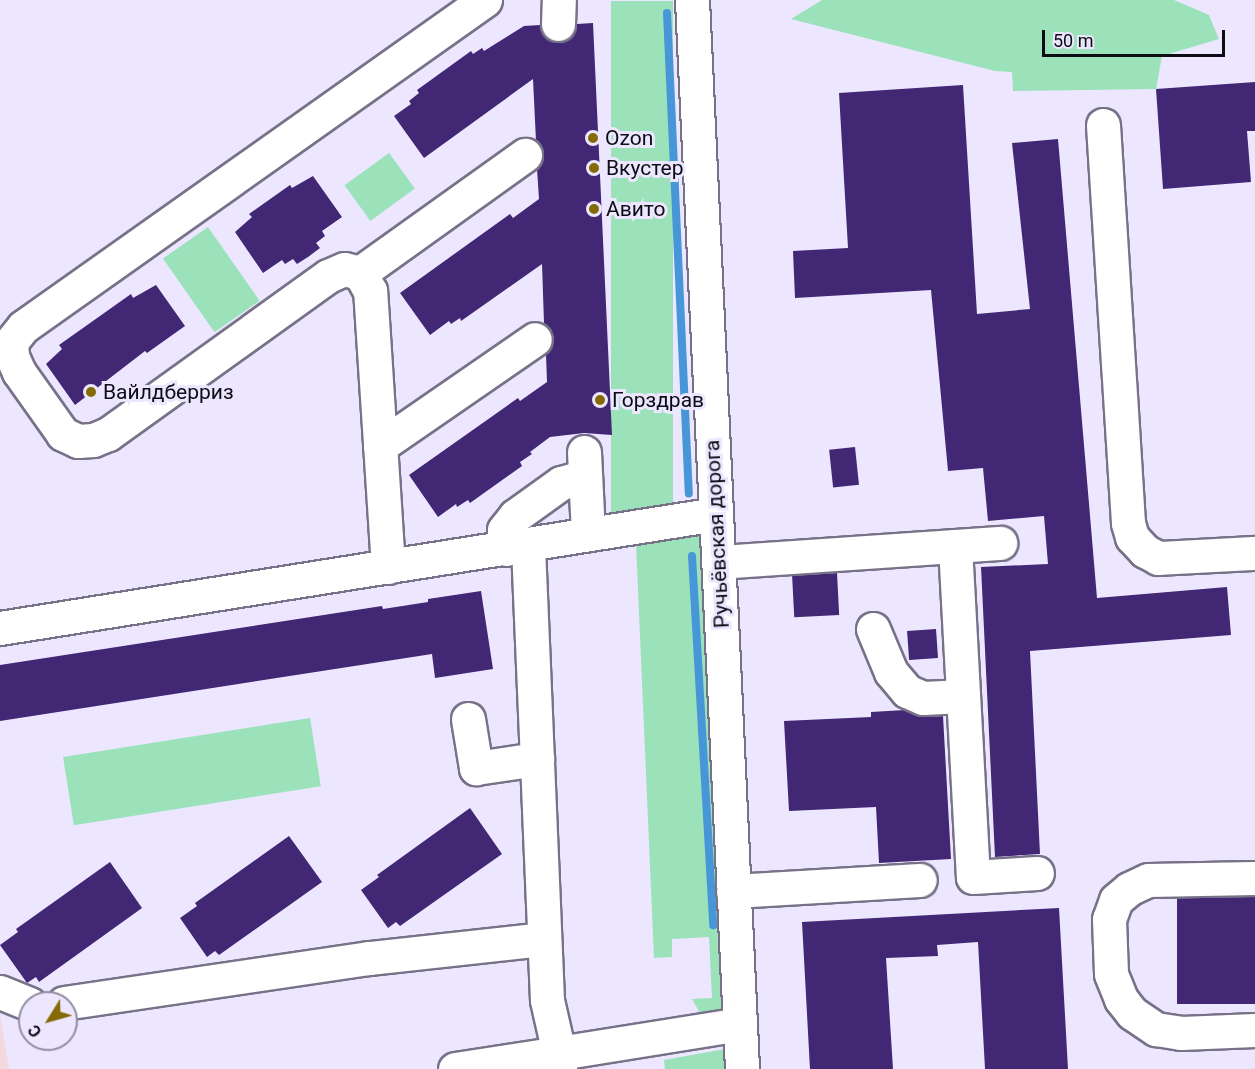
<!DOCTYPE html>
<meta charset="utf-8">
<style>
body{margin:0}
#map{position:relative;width:1255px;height:1069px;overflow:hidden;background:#ece6ff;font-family:Roboto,sans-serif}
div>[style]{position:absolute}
.education>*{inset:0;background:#f3d9dd}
.green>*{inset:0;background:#9be2bb;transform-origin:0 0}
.stream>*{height:8px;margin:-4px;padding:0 4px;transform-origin:4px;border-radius:4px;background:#4796d7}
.building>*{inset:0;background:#422774;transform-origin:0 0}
.roads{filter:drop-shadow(2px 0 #777288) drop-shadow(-2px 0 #777288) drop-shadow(0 2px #777288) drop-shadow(0 -2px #777288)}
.minor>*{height:33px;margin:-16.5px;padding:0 16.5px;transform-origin:16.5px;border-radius:16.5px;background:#fff}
.dots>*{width:16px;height:16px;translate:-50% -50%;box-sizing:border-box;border:3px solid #ece6ff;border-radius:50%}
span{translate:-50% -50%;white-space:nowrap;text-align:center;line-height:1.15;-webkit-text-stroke:6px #ece6ff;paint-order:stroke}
.poi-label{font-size:21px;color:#0d0b13}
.left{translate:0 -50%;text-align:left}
.street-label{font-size:21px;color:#0d0b13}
.north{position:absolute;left:18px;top:991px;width:60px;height:60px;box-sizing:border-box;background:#ece6ff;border:2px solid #938ea1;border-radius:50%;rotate:233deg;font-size:16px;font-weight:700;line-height:24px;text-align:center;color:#0d0b13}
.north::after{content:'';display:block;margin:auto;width:21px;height:27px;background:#846b05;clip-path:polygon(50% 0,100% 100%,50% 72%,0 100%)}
.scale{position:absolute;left:1042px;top:30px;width:183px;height:27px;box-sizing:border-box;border:3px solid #0d0b13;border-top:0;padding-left:8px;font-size:18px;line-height:21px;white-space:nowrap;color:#0d0b13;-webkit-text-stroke:4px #ece6ff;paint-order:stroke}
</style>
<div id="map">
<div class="education">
<div style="clip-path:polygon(0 1014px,9px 1069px,0 1069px)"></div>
</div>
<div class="green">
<div style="clip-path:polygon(822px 0,1174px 0,1209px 15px,1219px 39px,1162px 56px,1156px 89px,1013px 91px,1012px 72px,995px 71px,791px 19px)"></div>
<div style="left:611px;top:1px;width:62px;height:515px"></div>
<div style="left:389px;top:153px;width:44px;height:55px;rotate:54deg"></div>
<div style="left:208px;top:227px;width:90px;height:55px;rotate:55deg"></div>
<div style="clip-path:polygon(700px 534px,724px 1010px,701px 1015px,692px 999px,712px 998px,709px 937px,672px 939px,672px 957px,654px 958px,636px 544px)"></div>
<div style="left:310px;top:718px;width:69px;height:250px;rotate:81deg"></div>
<div style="clip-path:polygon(725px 1049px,726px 1069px,665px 1069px,664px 1060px)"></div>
</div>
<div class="stream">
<div style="left:667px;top:13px;width:481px;rotate:87.4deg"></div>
<div style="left:692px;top:556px;width:370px;rotate:86.7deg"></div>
</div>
<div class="building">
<div style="clip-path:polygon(593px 23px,612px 435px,584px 433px,550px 437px,530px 452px,532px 454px,520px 462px,522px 466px,470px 503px,468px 500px,457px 507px,456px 504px,438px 517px,409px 475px,518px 398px,520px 401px,547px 382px,546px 355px,552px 348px,554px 338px,551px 329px,544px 323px,542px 264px,461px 321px,460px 318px,451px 324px,449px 321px,430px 335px,400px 293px,510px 214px,513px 218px,539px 199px,537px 169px,542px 162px,544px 153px,536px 141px,533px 79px,424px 158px,394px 116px,411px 104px,409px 101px,419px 93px,417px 90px,471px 51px,473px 54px,482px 48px,484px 51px,524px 26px,540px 25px,548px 39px,558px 43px,566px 41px,573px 34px,577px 24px)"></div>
<div style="clip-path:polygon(1255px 82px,1255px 131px,1247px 131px,1251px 182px,1163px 189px,1156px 89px)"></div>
<div style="clip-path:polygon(963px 85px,977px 314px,1030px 309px,1012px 143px,1058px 139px,1097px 598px,1227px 587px,1231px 635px,1030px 651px,1040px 854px,995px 857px,981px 567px,1048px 564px,1044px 516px,988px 521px,983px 468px,948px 471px,931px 290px,795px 298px,793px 251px,848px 248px,839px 93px)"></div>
<div style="clip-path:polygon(313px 176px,342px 217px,322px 231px,325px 236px,316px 243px,320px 248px,308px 257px,297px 264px,293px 259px,285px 264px,282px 260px,263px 273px,235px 232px,252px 217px,249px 214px,290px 185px,292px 188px)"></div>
<div style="clip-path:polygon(156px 285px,185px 326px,147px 353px,145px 351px,75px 405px,46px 364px,62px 349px,59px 345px,131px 294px,133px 298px)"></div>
<div style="left:855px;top:447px;width:38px;height:26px;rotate:84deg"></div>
<div style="left:837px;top:573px;width:42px;height:45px;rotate:87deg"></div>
<div style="clip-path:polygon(481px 591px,493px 669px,435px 678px,432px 654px,0 721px,0 665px,382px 606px,383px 609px,428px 602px,428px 599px)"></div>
<div style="left:936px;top:629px;width:29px;height:29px;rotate:86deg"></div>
<div style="clip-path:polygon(905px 710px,923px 717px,943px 716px,951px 859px,879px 863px,876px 807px,789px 811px,784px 721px,871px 717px,871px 712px)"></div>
<div style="clip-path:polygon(470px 808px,502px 854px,400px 926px,396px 922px,388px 928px,361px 890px,379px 877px,377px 875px)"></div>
<div style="clip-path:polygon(289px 836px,322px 882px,219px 955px,215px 951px,207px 957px,180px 918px,197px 906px,195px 903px)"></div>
<div style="clip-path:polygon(110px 862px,142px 908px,39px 982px,36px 977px,27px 983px,0 945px,18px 932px,16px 929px)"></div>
<div style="left:1255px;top:897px;width:107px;height:78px;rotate:90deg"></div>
<div style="clip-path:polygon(1059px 908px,1068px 1069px,985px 1069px,978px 942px,937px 945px,938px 956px,886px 958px,893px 1069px,810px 1069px,802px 922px)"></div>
</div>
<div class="roads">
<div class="minor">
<div style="left:692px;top:0;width:1070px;rotate:87.32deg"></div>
<div style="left:558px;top:24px;width:24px;rotate:-88deg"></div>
<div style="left:1103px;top:125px;width:399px;rotate:86.4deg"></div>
<div style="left:1128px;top:523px;width:15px;rotate:74deg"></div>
<div style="left:1132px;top:537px;width:19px;rotate:47deg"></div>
<div style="left:1145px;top:551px;width:15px;rotate:28deg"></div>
<div style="left:1158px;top:558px;width:97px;rotate:-3deg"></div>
<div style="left:360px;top:273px;width:203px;rotate:-35.6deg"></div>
<div style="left:380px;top:446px;width:188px;rotate:-34.6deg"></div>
<div style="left:584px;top:452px;width:81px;rotate:87.2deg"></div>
<div style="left:955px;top:546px;width:331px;rotate:86.9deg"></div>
<div style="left:973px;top:877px;width:64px;rotate:-3.6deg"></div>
<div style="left:506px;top:549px;width:19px;rotate:-96deg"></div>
<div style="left:504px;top:530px;width:18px;rotate:-52deg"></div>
<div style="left:515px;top:516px;width:57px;rotate:-35.7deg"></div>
<div style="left:561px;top:483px;width:25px;rotate:-16deg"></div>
<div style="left:719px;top:562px;width:282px;rotate:-3.9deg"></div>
<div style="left:388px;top:567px;width:277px;rotate:-93.7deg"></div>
<div style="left:370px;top:291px;width:21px;rotate:-119deg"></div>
<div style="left:360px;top:273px;width:16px;rotate:-166deg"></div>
<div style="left:344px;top:269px;width:17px;rotate:156deg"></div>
<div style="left:328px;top:276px;width:271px;rotate:144.3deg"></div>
<div style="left:108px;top:434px;width:16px;rotate:158deg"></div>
<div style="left:93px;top:440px;width:15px;rotate:176deg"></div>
<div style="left:78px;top:441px;width:17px;rotate:-155deg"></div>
<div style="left:63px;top:434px;width:76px;rotate:-125.4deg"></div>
<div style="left:19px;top:372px;width:17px;rotate:-114deg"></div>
<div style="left:12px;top:356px;width:14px;rotate:-94deg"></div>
<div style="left:11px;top:342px;width:19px;rotate:-51deg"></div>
<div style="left:23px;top:327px;width:566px;rotate:-35.29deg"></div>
<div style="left:0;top:628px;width:725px;rotate:-9.05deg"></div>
<div style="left:873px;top:629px;width:47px;rotate:67.3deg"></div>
<div style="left:891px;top:672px;width:25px;rotate:50deg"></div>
<div style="left:907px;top:691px;width:17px;rotate:24deg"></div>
<div style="left:923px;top:698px;width:40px;rotate:-2.9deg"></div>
<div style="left:468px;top:719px;width:50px;rotate:80.7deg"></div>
<div style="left:476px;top:768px;width:62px;rotate:-8.4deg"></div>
<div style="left:1255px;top:878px;width:107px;rotate:178.9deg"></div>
<div style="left:1148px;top:880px;width:21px;rotate:155deg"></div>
<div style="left:1129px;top:889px;width:17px;rotate:140deg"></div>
<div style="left:1116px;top:900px;width:20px;rotate:110deg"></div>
<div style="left:1109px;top:919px;width:55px;rotate:87.9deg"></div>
<div style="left:1111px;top:974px;width:27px;rotate:68deg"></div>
<div style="left:1121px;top:999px;width:18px;rotate:52deg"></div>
<div style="left:1132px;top:1013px;width:29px;rotate:34deg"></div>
<div style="left:1156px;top:1029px;width:25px;rotate:9deg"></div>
<div style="left:1181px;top:1033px;width:74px;rotate:-2.3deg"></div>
<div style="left:733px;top:891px;width:187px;rotate:-3.4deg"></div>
<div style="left:0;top:992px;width:32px;rotate:22deg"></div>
<div style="left:64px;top:1003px;width:308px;rotate:-8.4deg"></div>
<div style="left:369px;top:958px;width:176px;rotate:-6.2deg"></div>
<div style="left:455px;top:1069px;width:105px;rotate:-8.7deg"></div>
<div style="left:559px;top:1053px;width:54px;rotate:-102.8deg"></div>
<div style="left:547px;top:1000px;width:455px;rotate:-92.4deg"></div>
<div style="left:560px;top:1069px;width:16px;rotate:-94deg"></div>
<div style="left:559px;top:1053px;width:183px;rotate:-9.1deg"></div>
</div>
</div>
<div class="dots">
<div style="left:593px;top:138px;background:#846b05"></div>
<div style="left:594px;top:168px;background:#846b05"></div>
<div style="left:594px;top:209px;background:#846b05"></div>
<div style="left:91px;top:392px;background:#846b05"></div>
<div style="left:600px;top:400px;background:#846b05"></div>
</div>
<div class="poi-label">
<span class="left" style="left:605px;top:138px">Ozon</span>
<span class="left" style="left:606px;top:168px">Вкустер</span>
<span class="left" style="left:606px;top:209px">Авито</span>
<span class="left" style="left:103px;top:392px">Вайлдберриз</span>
<span class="left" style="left:612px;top:400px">Горздрав</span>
</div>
<div class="street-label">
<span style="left:717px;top:534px;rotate:-93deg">Ручьёвская дорога</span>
</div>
<div class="north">С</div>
<div class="scale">50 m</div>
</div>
